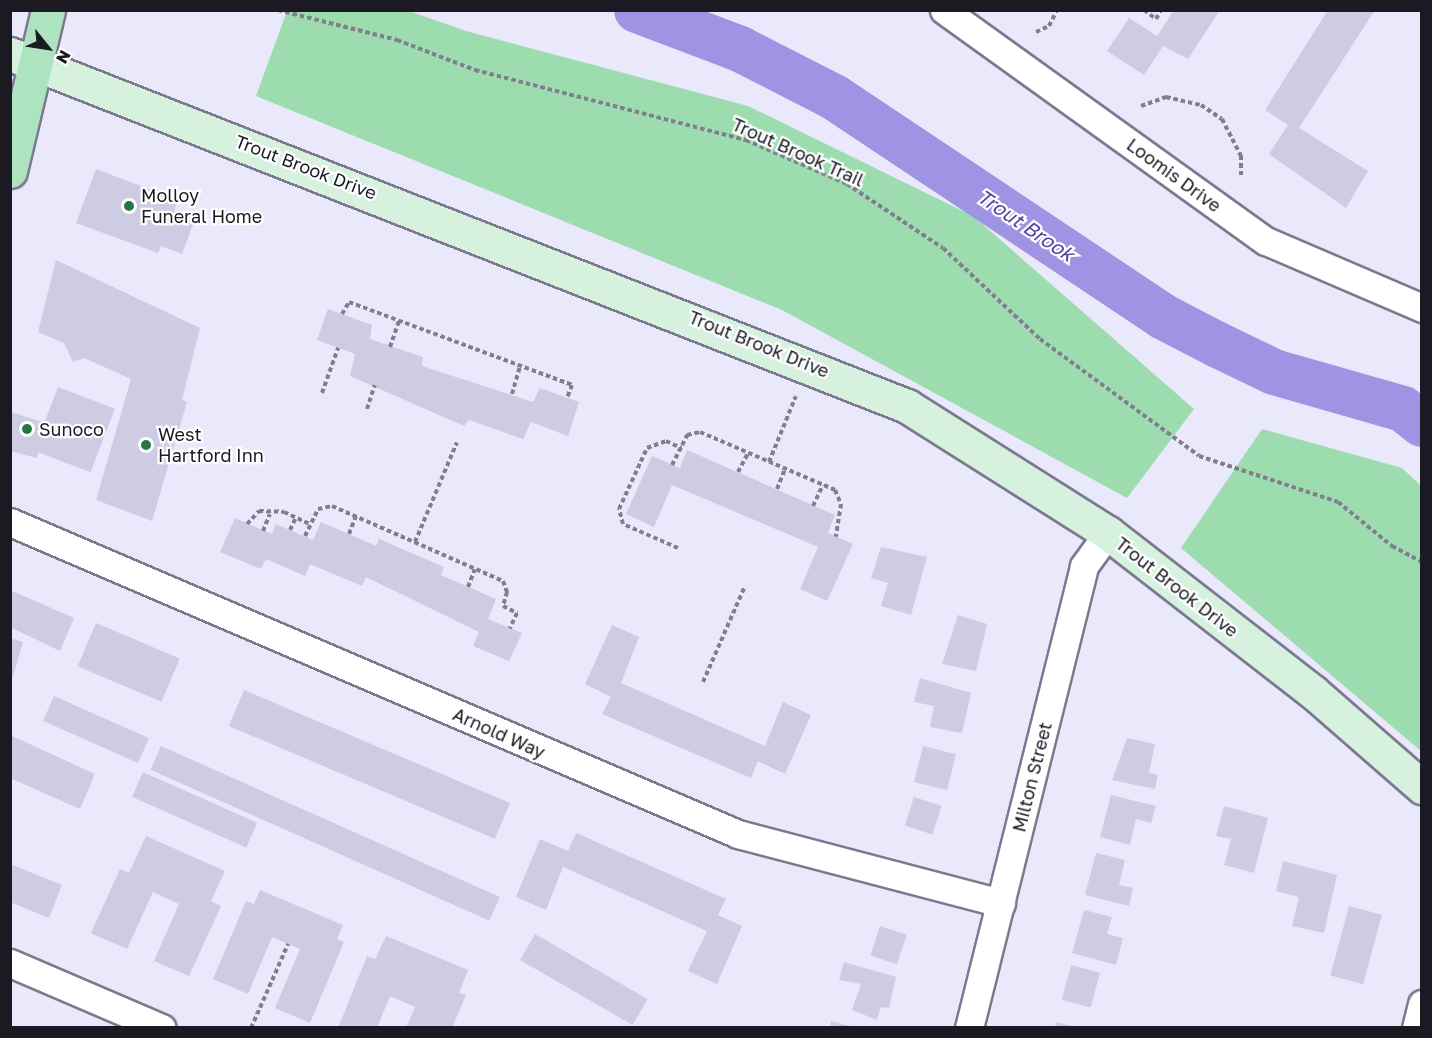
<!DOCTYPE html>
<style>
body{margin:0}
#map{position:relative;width:1432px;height:1038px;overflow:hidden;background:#eae8fb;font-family:"Golos Text",sans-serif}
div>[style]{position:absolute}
.green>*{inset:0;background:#9cdcae}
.river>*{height:46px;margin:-23px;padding:0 23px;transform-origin:23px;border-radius:23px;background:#9f93e3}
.building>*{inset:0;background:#cecce3;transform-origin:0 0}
.path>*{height:4px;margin-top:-2px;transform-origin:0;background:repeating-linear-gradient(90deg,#807f8d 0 4.5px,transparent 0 7.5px)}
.roads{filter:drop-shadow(2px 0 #7c798f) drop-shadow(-2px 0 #7c798f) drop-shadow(0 2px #7c798f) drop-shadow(0 -2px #7c798f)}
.minor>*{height:27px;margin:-13.5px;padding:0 13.5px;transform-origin:13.5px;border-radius:13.5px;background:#fff}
.secondary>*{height:33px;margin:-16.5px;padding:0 16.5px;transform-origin:16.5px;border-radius:16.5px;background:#d6f2df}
.primary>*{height:33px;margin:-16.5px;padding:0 16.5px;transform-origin:16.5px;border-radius:16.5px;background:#ade4bf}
.dots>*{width:16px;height:16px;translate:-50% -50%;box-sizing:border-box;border:3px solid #fff;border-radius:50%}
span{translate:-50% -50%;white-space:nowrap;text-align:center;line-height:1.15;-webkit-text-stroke:4.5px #fff;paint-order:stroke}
.street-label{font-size:18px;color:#1b1a23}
.poi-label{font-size:18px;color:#1b1a23}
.left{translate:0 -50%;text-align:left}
.water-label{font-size:20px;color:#5842a0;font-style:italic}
.frame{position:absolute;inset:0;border:12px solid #1b1a23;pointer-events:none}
.north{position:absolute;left:18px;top:18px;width:60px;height:60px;-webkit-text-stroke:4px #fff;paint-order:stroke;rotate:120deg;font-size:16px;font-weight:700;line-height:24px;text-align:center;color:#1b1a23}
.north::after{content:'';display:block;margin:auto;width:21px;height:27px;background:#1b1a23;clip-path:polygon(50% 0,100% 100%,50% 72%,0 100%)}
</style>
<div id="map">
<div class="green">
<div style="clip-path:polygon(409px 11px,466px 31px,748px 106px,973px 216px,1194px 409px,1127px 498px,782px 310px,256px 96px,287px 11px)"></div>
<div style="clip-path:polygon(1262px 429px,1402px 468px,1421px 486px,1421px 751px,1181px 548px)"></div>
</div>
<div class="river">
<div style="left:637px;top:10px;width:110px;rotate:20.7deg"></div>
<div style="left:740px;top:49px;width:106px;rotate:27.1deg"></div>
<div style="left:834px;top:97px;width:394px;rotate:33.7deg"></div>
<div style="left:1162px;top:316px;width:61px;rotate:27.4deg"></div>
<div style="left:1216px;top:344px;width:64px;rotate:25.8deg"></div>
<div style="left:1274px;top:372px;width:134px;rotate:16deg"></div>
<div style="left:1403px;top:409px;width:24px;rotate:38deg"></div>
</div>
<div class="building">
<div style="clip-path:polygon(1174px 10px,1220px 10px,1188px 59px,1163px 46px,1144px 75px,1107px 51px,1129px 18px,1157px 36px)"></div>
<div style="clip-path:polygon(1328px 10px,1375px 10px,1299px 128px,1368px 171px,1346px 208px,1269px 154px,1288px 125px,1265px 110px)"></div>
<div style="clip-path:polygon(96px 169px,178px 200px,174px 211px,195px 219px,182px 254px,161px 246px,158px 253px,76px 223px)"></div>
<div style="clip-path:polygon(56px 260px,200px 328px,182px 400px,187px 402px,152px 521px,96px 500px,131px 379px,84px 358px,73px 362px,64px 343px,38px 332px)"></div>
<div style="clip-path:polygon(328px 309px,372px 325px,370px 339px,423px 357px,422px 366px,533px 402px,540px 388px,579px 402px,568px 436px,531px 422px,523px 439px,469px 420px,464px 426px,350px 376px,355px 354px,317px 340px)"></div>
<div style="left:58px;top:387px;width:61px;height:68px;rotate:21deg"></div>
<div style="clip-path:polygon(10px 412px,47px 423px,37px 458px,10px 451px)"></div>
<div style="clip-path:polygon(687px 450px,835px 515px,828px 533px,853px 544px,827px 601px,800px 589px,818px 547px,672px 485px,654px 527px,626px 514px,652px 456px,680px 468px)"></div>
<div style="clip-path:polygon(235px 518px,272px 534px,276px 524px,313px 540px,321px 522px,376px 546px,379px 539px,444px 567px,441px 575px,496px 599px,488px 619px,522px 633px,509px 661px,473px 646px,479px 632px,366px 577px,362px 586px,310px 564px,305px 576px,266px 559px,261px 569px,220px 552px)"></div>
<div style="clip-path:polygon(881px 547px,927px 557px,911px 615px,881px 606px,888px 583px,871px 578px)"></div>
<div style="clip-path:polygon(10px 590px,74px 618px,60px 651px,10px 627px)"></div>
<div style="clip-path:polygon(958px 615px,987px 624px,976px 671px,942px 664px)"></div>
<div style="left:96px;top:623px;width:91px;height:47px;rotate:23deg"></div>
<div style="clip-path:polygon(612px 625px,639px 637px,621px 683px,765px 746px,783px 702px,811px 715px,785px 774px,758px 761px,751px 778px,602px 714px,611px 697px,585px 684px)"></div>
<div style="clip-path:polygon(10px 638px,23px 642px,11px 683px,10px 683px)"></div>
<div style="clip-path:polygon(920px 678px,971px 693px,962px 733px,930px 727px,934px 706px,914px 702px)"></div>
<div style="left:244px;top:690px;width:289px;height:39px;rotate:23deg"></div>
<div style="left:54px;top:696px;width:104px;height:27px;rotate:24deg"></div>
<div style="clip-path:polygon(10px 735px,95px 774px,80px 809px,10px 778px)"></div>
<div style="clip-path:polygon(1127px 738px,1155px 744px,1149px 773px,1158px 775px,1155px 789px,1112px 780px)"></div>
<div style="left:161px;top:746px;width:371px;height:26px;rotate:24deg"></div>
<div style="left:923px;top:746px;width:34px;height:37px;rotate:14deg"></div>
<div style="left:143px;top:772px;width:125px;height:27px;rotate:24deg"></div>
<div style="clip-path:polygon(1111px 795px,1156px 806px,1151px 823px,1136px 819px,1130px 845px,1100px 837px)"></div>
<div style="left:914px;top:797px;width:29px;height:30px;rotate:18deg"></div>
<div style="clip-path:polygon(1224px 806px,1268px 818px,1254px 873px,1224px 865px,1231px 839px,1216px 836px)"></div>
<div style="clip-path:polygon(576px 833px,726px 899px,718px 915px,742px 926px,717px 984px,688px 971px,707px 931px,563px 867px,546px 910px,516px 897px,540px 839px,568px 851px)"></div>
<div style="clip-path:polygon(146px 836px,225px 871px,211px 901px,221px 906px,189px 976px,154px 961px,179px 904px,153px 892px,127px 949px,91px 933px,120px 869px,129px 873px)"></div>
<div style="clip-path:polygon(1096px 853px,1125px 860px,1119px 885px,1133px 888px,1129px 906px,1085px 895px)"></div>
<div style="clip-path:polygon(1283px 861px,1337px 875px,1324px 933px,1292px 926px,1299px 897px,1276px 891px)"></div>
<div style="clip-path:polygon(10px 864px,62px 885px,49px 918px,10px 902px)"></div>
<div style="clip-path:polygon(260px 890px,343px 925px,337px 939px,344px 942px,310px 1023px,275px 1008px,300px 949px,272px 937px,248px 994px,213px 979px,246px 901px,254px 904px)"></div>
<div style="left:1349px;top:906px;width:34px;height:72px;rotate:15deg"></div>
<div style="clip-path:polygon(1084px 910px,1112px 917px,1107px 934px,1123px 938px,1116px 965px,1072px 953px)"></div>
<div style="left:880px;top:926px;width:28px;height:31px;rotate:18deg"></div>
<div style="left:535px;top:934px;width:130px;height:30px;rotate:30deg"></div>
<div style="clip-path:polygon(386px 936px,468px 970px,459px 993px,466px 995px,452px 1028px,406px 1028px,415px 1007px,390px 996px,377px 1028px,338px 1028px,367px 956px,375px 959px)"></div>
<div style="clip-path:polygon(844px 962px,896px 977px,889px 1008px,881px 1007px,877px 1020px,852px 1010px,861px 984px,839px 980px)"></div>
<div style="left:1071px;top:965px;width:30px;height:36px;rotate:15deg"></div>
<div style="clip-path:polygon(831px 1021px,853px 1027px,853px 1028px,830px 1028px)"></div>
<div style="clip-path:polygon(1056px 1022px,1075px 1027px,1075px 1028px,1055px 1028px)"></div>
</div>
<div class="path">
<div style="left:278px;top:10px;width:123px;rotate:14.1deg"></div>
<div style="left:397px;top:40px;width:84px;rotate:21deg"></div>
<div style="left:475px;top:70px;width:280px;rotate:14.5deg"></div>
<div style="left:746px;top:140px;width:110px;rotate:23.5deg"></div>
<div style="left:847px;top:184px;width:115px;rotate:33.7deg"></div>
<div style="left:943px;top:248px;width:133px;rotate:43.2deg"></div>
<div style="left:1040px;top:339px;width:197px;rotate:36.3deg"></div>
<div style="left:1199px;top:456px;width:146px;rotate:18.3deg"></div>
<div style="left:1338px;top:502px;width:70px;rotate:39.2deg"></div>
<div style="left:1392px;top:546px;width:34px;rotate:28deg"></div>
<div style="left:1144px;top:10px;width:15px;rotate:37deg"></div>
<div style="left:1156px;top:19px;width:10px;rotate:-61deg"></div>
<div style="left:1036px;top:32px;width:14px;rotate:-25deg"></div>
<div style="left:1049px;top:26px;width:18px;rotate:-63deg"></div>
<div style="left:1141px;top:106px;width:27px;rotate:-20deg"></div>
<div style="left:1166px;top:97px;width:36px;rotate:13deg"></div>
<div style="left:1201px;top:105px;width:25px;rotate:34deg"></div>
<div style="left:1222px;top:119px;width:42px;rotate:62.8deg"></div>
<div style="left:1241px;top:156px;width:20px;rotate:90deg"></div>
<div style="left:342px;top:314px;width:14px;rotate:-60deg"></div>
<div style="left:349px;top:302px;width:238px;rotate:20.4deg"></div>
<div style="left:572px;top:385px;width:14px;rotate:111deg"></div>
<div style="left:390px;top:347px;width:28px;rotate:-71deg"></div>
<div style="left:322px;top:393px;width:48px;rotate:-70.4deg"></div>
<div style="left:512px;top:394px;width:29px;rotate:-74deg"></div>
<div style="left:367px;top:409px;width:25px;rotate:-72deg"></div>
<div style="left:769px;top:462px;width:71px;rotate:-67.8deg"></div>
<div style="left:672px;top:465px;width:34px;rotate:-63deg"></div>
<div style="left:687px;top:435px;width:13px;rotate:-13deg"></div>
<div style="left:700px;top:432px;width:147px;rotate:23.2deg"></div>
<div style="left:835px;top:490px;width:15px;rotate:67deg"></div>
<div style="left:841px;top:504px;width:33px;rotate:99deg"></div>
<div style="left:738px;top:472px;width:21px;rotate:-62deg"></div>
<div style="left:777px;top:489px;width:22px;rotate:-68deg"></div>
<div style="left:813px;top:506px;width:23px;rotate:-65deg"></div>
<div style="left:247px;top:524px;width:18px;rotate:-47deg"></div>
<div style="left:259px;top:511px;width:25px;rotate:2deg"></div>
<div style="left:284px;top:512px;width:29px;rotate:25deg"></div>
<div style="left:290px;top:530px;width:14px;rotate:-65deg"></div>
<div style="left:263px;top:531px;width:18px;rotate:-68deg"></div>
<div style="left:349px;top:534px;width:19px;rotate:-69deg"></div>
<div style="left:305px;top:536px;width:30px;rotate:-64deg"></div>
<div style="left:318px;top:509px;width:14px;rotate:-12deg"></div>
<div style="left:332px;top:506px;width:187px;rotate:23.7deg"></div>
<div style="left:503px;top:581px;width:12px;rotate:70deg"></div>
<div style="left:507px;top:592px;width:15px;rotate:106deg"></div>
<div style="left:503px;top:606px;width:16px;rotate:27deg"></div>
<div style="left:517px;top:613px;width:17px;rotate:115deg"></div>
<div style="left:415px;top:542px;width:108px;rotate:-67.2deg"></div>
<div style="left:678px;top:548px;width:60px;rotate:-156.4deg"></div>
<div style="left:623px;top:524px;width:16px;rotate:-105deg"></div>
<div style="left:619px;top:509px;width:67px;rotate:-65.3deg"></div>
<div style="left:647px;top:448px;width:20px;rotate:-20deg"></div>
<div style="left:666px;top:441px;width:17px;rotate:25deg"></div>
<div style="left:468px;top:587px;width:19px;rotate:-69deg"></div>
<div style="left:703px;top:682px;width:103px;rotate:-66.4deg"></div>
<div style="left:251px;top:1028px;width:92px;rotate:-66.2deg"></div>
</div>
<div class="roads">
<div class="minor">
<div style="left:944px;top:10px;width:396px;rotate:35.7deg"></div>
<div style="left:1266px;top:241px;width:170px;rotate:23.2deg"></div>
<div style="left:10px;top:522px;width:792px;rotate:23.2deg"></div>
<div style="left:738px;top:834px;width:272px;rotate:14.7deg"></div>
<div style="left:10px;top:963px;width:165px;rotate:23.2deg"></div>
<div style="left:969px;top:1028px;width:476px;rotate:-76deg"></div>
<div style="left:1084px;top:566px;width:41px;rotate:-54deg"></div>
<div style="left:1416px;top:1028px;width:25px;rotate:-76deg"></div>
</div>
<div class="secondary">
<div style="left:10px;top:54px;width:964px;rotate:21.43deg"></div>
<div style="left:907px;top:406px;width:238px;rotate:32.3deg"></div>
<div style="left:1108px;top:533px;width:259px;rotate:37.8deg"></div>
<div style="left:1313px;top:692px;width:145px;rotate:41.1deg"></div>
</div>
<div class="primary">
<div style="left:10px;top:171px;width:165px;rotate:-76.7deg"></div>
</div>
</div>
<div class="dots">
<div style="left:129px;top:206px;background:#277646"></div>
<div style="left:27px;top:429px;background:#277646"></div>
<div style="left:146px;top:445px;background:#277646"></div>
</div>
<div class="street-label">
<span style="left:798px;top:152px;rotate:24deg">Trout Brook Trail</span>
<span style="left:306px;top:167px;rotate:21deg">Trout Brook Drive</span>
<span style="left:1174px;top:175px;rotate:36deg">Loomis Drive</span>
<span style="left:759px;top:344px;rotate:22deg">Trout Brook Drive</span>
<span style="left:1177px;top:587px;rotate:38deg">Trout Brook Drive</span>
<span style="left:499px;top:733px;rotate:24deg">Arnold Way</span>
<span style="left:1032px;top:777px;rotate:-76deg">Milton Street</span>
</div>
<div class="poi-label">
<span class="left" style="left:141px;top:206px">Molloy<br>Funeral Home</span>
<span class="left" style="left:39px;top:429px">Sunoco</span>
<span class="left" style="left:158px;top:445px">West<br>Hartford Inn</span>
</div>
<div class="water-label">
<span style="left:1026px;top:225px;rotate:34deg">Trout Brook</span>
</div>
<div class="frame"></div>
<div class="north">N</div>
</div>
